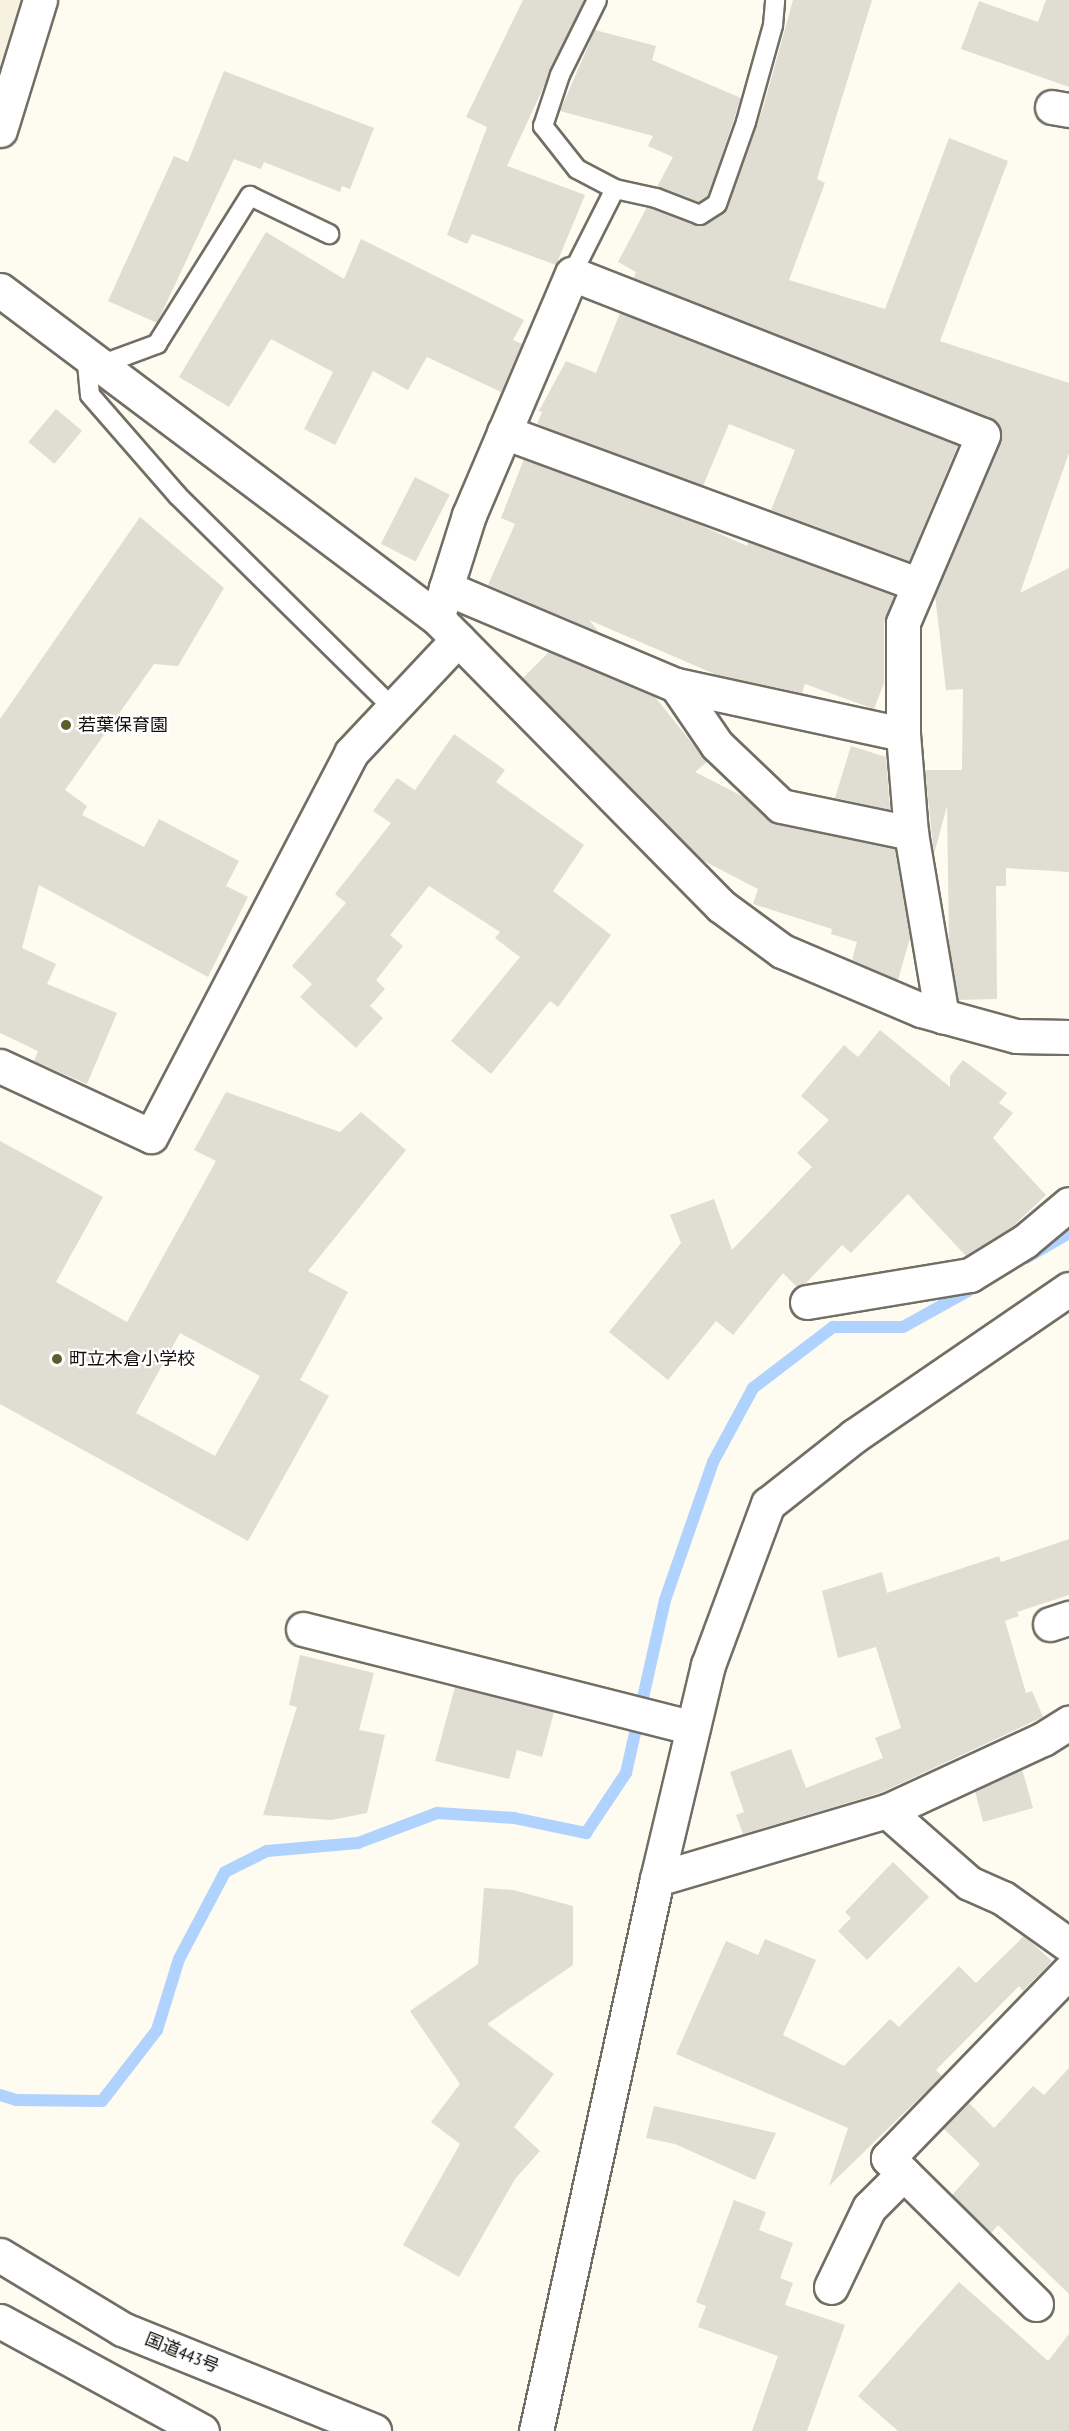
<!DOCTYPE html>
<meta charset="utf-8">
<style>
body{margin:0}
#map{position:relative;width:1069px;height:2431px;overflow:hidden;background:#fefbf0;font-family:"PT Sans Narrow","Noto Sans JP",sans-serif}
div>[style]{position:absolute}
.built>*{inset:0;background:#f7f2df}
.stream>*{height:12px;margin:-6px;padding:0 6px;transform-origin:6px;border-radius:6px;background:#afd2ff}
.building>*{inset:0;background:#e0ddd2;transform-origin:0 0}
.roads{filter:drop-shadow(2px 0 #716f65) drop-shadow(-2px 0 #716f65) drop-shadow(0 2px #716f65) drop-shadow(0 -2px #716f65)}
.service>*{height:18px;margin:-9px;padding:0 9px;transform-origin:9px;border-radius:9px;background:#fff}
.minor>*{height:33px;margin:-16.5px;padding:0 16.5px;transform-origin:16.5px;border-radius:16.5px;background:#fff}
.tertiary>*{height:33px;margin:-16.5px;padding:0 16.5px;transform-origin:16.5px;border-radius:16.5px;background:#fff}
.trunk>*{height:33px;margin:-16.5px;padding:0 16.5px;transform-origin:16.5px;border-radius:16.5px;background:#fff}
.dots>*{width:16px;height:16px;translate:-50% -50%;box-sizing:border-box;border:3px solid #fff;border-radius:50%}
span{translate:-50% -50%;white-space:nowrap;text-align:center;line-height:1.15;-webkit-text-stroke:4.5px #fff;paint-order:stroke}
.poi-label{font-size:18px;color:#100f0b}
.left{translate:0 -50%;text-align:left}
.street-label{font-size:18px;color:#100f0b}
</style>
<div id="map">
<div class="built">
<div style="clip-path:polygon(0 0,23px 0,0 76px)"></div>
</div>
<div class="stream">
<div style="left:1026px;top:1258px;width:50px;rotate:-30.2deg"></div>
<div style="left:0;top:2095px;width:17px;rotate:17deg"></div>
<div style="left:16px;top:2100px;width:86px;rotate:0.7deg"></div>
<div style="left:102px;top:2101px;width:90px;rotate:-52.2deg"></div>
<div style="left:157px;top:2030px;width:74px;rotate:-72.8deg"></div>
<div style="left:179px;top:1959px;width:98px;rotate:-62.1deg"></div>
<div style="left:225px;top:1872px;width:47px;rotate:-26.6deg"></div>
<div style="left:267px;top:1851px;width:91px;rotate:-5deg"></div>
<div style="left:358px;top:1843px;width:85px;rotate:-20.8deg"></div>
<div style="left:437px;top:1813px;width:77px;rotate:3.7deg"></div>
<div style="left:514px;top:1818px;width:74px;rotate:11.8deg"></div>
<div style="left:586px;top:1833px;width:72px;rotate:-56.3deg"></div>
<div style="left:626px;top:1773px;width:177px;rotate:-77.3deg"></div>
<div style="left:665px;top:1600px;width:146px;rotate:-70.8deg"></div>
<div style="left:713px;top:1462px;width:84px;rotate:-61.6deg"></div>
<div style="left:753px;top:1388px;width:101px;rotate:-37.3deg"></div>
<div style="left:833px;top:1327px;width:70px"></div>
<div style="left:903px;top:1327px;width:85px;rotate:-29deg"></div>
</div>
<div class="building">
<div style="clip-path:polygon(523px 0,584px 0,507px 166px,585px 195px,556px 265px,472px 234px,467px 244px,447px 235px,487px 127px,466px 117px)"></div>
<div style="clip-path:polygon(793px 0,872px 0,817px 179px,825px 183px,789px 280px,885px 309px,949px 138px,1008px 161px,940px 341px,1069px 383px,1069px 453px,1020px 593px,1069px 568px,1069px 872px,1006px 868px,1006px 886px,996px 886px,997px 999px,958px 1000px,949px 944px,947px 806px,934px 854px,925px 770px,962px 770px,963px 689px,946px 690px,935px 595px,1000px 442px,998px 424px,634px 278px,636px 272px,618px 262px,647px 207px,701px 226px,727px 208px,763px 108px)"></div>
<div style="clip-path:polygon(1046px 0,1069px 0,1069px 87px,961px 49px,979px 1px,1038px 22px)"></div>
<div style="clip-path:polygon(595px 30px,656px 46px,652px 60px,741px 98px,708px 197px,699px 202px,657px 187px,673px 157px,648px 146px,653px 136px,560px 111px)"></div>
<div style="clip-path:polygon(224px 71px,374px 128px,350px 189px,342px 186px,340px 192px,264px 162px,261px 169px,234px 159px,157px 323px,108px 301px,174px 156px,188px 162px)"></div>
<div style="clip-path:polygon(266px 232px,344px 279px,361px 239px,524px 320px,513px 340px,522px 344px,501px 392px,427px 357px,408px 390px,373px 371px,335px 445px,304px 429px,333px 372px,271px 339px,229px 407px,179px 377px)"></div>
<div style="clip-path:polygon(620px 313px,958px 445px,909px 561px,771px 510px,795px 450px,729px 424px,703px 486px,537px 424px,542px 412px,539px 411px,566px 361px,596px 373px)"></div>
<div style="left:56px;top:409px;width:34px;height:43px;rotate:40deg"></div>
<div style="clip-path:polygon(524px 459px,689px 520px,747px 546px,748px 542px,894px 596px,884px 623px,884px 683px,874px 709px,805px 684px,802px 693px,717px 675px,589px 620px,599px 632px,488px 585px,515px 524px,501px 518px)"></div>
<div style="left:415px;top:477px;width:39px;height:75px;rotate:27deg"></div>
<div style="clip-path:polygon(140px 517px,224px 588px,178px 666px,154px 664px,65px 790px,87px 806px,82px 815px,144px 847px,159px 819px,239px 861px,226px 886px,248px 897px,208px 977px,39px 885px,22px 948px,56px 964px,47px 984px,117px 1013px,87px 1084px,34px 1061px,38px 1051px,0 1033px,0 719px)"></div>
<div style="clip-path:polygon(549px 652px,655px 697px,707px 762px,695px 772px,744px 797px,769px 820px,895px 849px,910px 938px,898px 980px,852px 960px,857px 942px,831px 934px,832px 929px,753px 904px,758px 889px,702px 860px,523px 678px)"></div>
<div style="clip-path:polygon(454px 734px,505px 770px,496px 782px,584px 845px,553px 891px,611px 935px,558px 1007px,550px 1001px,491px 1074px,451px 1041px,520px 957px,495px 938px,500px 932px,429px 886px,390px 935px,403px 946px,376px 980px,385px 989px,370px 1006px,383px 1018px,356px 1048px,300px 997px,312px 984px,292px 966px,346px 903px,335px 894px,391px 823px,373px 811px,397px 778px,415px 790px)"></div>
<div style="clip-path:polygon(851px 746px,886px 757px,890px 810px,835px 798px)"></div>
<div style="clip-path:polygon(880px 1030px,950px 1087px,950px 1076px,963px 1060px,1007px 1093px,999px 1103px,1013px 1113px,993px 1138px,1046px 1195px,1011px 1228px,966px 1256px,908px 1194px,851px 1253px,842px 1245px,806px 1283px,797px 1287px,783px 1273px,733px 1335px,716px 1321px,668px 1380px,609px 1332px,681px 1243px,670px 1215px,714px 1199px,732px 1250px,812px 1167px,797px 1153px,829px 1120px,801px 1096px,844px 1045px,858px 1057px)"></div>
<div style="clip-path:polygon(evenodd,226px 1092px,340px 1132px,361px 1112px,406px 1150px,308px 1271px,348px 1292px,300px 1380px,329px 1396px,248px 1541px,0 1404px,0 1141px,103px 1197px,56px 1282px,127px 1322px,216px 1161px,194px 1150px,226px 1092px,180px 1333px,260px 1376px,215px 1456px,136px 1413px,180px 1333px)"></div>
<div style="clip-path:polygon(1069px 1539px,1069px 1595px,1017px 1612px,1019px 1616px,1005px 1621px,1026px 1693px,1032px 1691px,1043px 1717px,880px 1793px,743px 1834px,736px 1815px,744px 1812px,730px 1772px,791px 1749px,806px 1788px,883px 1758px,875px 1738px,901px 1728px,876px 1647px,838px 1658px,822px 1591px,882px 1572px,887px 1593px,999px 1556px,1001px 1562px)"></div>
<div style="clip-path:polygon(300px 1655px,374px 1673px,359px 1730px,385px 1735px,367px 1813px,331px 1820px,263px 1815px,297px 1707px,289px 1705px)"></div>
<div style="clip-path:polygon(455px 1687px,554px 1712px,542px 1757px,517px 1750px,509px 1779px,435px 1761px)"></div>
<div style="clip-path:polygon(1022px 1769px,1033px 1808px,983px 1822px,975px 1791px)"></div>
<div style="clip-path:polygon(893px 1862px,929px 1897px,867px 1960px,838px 1931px,851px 1918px,845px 1912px)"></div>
<div style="clip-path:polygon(484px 1888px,513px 1890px,573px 1906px,573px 1965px,487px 2024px,554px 2074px,514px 2127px,540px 2151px,515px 2179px,459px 2277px,403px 2245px,460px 2144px,431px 2122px,460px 2084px,410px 2011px,478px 1964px)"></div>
<div style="clip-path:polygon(1024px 1936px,1052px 1961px,1023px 1991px,1019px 1986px,936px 2070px,942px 2076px,829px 2186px,848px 2128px,676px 2054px,726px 1941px,758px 1955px,765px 1939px,816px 1960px,783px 2035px,844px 2066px,890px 2019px,899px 2027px,959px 1966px,976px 1983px)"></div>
<div style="clip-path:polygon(1069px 2068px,1069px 2294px,998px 2225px,991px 2233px,952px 2195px,980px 2164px,943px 2128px,968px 2102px,994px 2128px,1033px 2086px,1044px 2095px)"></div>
<div style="clip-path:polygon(654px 2106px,776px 2133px,755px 2180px,675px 2144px,646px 2138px)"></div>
<div style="clip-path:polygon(734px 2200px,766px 2212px,759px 2230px,793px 2243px,780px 2278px,793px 2283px,785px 2305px,845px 2325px,807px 2431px,752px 2431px,778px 2356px,698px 2327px,706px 2306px,696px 2302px)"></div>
<div style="clip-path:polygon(959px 2282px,1048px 2361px,1069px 2334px,1069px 2431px,898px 2431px,858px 2396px)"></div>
</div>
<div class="roads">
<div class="service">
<div style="left:597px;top:0;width:84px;rotate:116.3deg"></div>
<div style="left:560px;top:75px;width:54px;rotate:108.4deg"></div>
<div style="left:543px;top:126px;width:55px;rotate:51.7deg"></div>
<div style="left:577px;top:169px;width:43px;rotate:27.8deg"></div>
<div style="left:615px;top:189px;width:42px;rotate:12.4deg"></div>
<div style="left:656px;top:198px;width:47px;rotate:21.1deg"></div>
<div style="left:700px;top:215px;width:20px;rotate:-33deg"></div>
<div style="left:717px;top:204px;width:87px;rotate:-70.5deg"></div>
<div style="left:746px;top:122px;width:101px;rotate:-74.4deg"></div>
<div style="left:773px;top:25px;width:25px;rotate:-85deg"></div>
<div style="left:572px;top:274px;width:95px;rotate:-63.2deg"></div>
<div style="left:86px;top:353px;width:42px;rotate:84.6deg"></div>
<div style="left:90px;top:395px;width:134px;rotate:48.9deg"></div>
<div style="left:178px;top:496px;width:302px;rotate:44.6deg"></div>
<div style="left:103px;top:364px;width:58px;rotate:-20.3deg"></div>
<div style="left:157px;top:344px;width:175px;rotate:-57.9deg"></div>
<div style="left:250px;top:196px;width:88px;rotate:25.7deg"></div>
</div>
<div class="minor">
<div style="left:1052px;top:107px;width:17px;rotate:10deg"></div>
<div style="left:0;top:130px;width:136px;rotate:-72.9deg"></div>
<div style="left:0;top:290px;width:546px;rotate:36.89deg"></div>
<div style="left:437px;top:618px;width:404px;rotate:45.4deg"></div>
<div style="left:721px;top:906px;width:76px;rotate:36.4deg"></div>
<div style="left:782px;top:951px;width:151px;rotate:23deg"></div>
<div style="left:921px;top:1010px;width:98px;rotate:15.3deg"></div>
<div style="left:1016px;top:1036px;width:53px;rotate:1.1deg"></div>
<div style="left:504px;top:432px;width:442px;rotate:20.2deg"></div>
<div style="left:446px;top:588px;width:77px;rotate:-72.5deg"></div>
<div style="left:469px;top:515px;width:262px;rotate:-66.9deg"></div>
<div style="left:572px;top:274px;width:441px;rotate:21.4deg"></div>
<div style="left:983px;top:435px;width:204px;rotate:113.1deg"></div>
<div style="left:903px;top:623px;width:111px;rotate:90deg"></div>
<div style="left:440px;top:609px;width:22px;rotate:-74deg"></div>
<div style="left:446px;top:588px;width:250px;rotate:22.9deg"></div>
<div style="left:676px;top:685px;width:73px;rotate:55.7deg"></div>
<div style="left:717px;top:745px;width:88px;rotate:43.6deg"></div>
<div style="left:781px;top:806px;width:133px;rotate:11.7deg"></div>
<div style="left:911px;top:833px;width:186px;rotate:80.4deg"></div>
<div style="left:676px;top:685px;width:232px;rotate:12.2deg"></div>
<div style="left:903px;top:734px;width:99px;rotate:85.4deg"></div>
<div style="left:0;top:1066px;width:166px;rotate:24.9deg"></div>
<div style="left:151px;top:1136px;width:432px;rotate:-62.4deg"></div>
<div style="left:351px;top:753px;width:156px;rotate:-46.8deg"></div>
<div style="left:807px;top:1302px;width:165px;rotate:-9.4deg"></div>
<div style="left:970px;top:1275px;width:65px;rotate:-31.7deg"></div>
<div style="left:1025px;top:1241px;width:57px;rotate:-40.1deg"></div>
<div style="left:1050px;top:1624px;width:20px;rotate:-18deg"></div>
<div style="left:303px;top:1629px;width:402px;rotate:14.2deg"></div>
<div style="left:887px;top:1811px;width:109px;rotate:41.3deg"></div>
<div style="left:969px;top:1883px;width:37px;rotate:24deg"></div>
<div style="left:1003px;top:1898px;width:81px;rotate:35.5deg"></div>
<div style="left:657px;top:1879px;width:240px;rotate:-16.5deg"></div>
<div style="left:887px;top:1811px;width:172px;rotate:-24.8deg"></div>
<div style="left:1043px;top:1739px;width:31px;rotate:-32deg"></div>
<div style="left:831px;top:2287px;width:88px;rotate:-64.3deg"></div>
<div style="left:869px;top:2208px;width:49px;rotate:-45deg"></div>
<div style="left:1036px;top:2304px;width:208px;rotate:-135.4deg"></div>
<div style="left:888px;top:2158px;width:260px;rotate:-45.9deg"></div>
</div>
<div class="tertiary">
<div style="left:536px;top:2431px;width:565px;rotate:-77.64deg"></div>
<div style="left:657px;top:1879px;width:220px;rotate:-76.6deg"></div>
<div style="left:708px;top:1665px;width:172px;rotate:-69.6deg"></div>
<div style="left:768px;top:1504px;width:110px;rotate:-38.3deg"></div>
<div style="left:854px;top:1436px;width:260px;rotate:-34.4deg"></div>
</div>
<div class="trunk">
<div style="left:0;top:2255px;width:143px;rotate:31.2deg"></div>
<div style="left:122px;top:2329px;width:272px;rotate:22deg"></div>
<div style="left:0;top:2321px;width:230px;rotate:28.6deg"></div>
</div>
</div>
<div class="dots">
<div style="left:66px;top:725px;background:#5d5e2b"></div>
<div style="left:57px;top:1359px;background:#5d5e2b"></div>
</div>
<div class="poi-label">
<span class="left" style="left:78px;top:725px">若葉保育園</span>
<span class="left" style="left:69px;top:1359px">町立木倉小学校</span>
</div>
<div class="street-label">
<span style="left:182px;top:2353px;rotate:22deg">国道443号</span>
</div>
</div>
